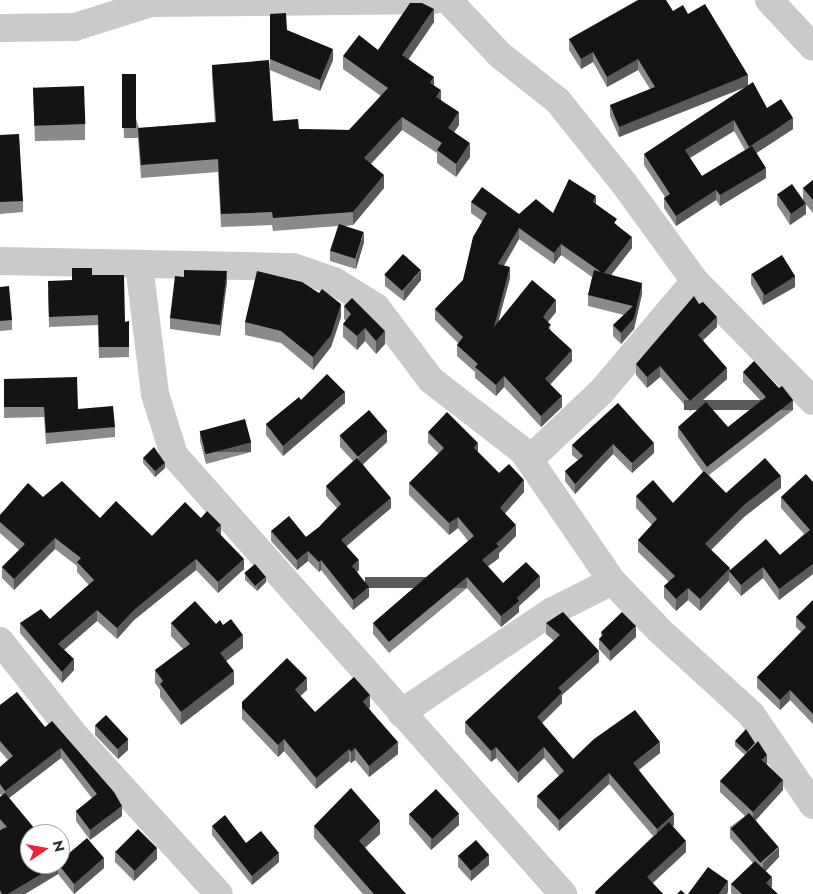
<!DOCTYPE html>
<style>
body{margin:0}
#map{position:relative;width:813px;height:894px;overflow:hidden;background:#fff;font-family:Jost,sans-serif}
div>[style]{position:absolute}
.minor>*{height:28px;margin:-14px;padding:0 14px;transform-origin:14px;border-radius:14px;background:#cacaca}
.wall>*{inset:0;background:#8a8a8a}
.shaded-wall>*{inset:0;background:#5a5a5a;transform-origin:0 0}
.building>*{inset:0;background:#141414;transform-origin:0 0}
span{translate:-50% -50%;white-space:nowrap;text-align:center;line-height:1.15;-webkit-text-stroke:5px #fff;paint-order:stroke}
.north{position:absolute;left:20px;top:824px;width:50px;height:50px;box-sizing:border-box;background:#fff;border:1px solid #ababab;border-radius:50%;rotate:78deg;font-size:14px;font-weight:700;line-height:20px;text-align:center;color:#2d2d2d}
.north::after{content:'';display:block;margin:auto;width:18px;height:22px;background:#ee2434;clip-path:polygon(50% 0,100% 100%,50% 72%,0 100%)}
</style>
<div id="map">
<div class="minor">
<div style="left:448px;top:0;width:76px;rotate:46.6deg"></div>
<div style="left:500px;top:55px;width:74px;rotate:38.4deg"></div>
<div style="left:558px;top:101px;width:104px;rotate:51.3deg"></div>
<div style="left:623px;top:182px;width:122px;rotate:54deg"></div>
<div style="left:695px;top:281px;width:168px;rotate:45.5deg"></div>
<div style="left:769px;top:0;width:64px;rotate:46.9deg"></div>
<div style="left:0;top:28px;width:75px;rotate:-0.8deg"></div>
<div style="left:75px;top:27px;width:80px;rotate:-17.5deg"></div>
<div style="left:151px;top:3px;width:283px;rotate:-0.6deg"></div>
<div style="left:0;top:261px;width:293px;rotate:1.2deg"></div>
<div style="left:293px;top:267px;width:43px;rotate:18.9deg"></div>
<div style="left:334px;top:281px;width:49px;rotate:31.8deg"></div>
<div style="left:376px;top:307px;width:91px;rotate:53deg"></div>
<div style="left:431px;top:380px;width:116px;rotate:37.7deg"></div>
<div style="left:523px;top:451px;width:158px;rotate:55.6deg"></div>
<div style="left:612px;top:581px;width:69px;rotate:46.2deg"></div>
<div style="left:660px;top:631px;width:123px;rotate:42.4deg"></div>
<div style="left:751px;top:714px;width:110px;rotate:55.7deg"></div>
<div style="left:139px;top:265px;width:130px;rotate:82.9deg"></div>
<div style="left:155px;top:394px;width:64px;rotate:72.7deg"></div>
<div style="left:174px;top:455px;width:587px;rotate:48.46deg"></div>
<div style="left:529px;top:460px;width:99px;rotate:-43.4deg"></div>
<div style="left:601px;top:392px;width:145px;rotate:-49.7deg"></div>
<div style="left:0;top:641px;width:122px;rotate:51.6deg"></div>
<div style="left:76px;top:737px;width:212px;rotate:47.7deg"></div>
<div style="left:401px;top:713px;width:181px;rotate:-34deg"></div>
<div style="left:551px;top:612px;width:68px;rotate:-26.9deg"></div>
</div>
<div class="wall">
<div style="clip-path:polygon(evenodd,673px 11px,688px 14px,767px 108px,793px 129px,756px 153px,766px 178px,720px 206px,716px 200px,676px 226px,664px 208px,664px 198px,665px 197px,644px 165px,644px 154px,746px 87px,619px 137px,610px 116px,610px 105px,650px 89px,638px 70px,607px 87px,593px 62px,581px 69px,569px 50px,569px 39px,673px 11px,734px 131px,745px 150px,702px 176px,689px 158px,734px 131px)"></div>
<div style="clip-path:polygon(270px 14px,287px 30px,333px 60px,320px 91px,270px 70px)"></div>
<div style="clip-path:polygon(434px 22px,409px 59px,434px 85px,441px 100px,459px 125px,454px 132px,470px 157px,456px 177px,437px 163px,437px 153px,402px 130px,371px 164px,384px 188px,353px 225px,345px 226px,364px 242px,356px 269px,330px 261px,330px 250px,338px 226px,273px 231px,272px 225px,221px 227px,218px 172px,141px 178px,138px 138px,124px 138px,122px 74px,139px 128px,215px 122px,212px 78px,212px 65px,273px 121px,299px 129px,349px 130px,381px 96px,343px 69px,343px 56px,378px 50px)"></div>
<div style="clip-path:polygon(33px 87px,85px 124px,85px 140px,35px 141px)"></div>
<div style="clip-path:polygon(0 135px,23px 201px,23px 212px,0 214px)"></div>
<div style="clip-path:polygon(813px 180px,813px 213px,804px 202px,806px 214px,790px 225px,777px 205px,777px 194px,803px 201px,803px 188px)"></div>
<div style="clip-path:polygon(471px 202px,519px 214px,553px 213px,596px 204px,617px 225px,632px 248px,611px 275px,642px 294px,634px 329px,621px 344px,613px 336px,613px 325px,624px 315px,588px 306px,588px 295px,592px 277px,561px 255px,554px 264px,519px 239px,504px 266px,510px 278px,498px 321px,556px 312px,548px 322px,551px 331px,572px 361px,550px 384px,562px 407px,541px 427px,504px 387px,496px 396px,475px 378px,475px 372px,457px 356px,457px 345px,458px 343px,435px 320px,435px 309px,463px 280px,482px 221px,471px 213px)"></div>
<div style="clip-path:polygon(751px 274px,795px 287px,763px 305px,751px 284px)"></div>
<div style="clip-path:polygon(92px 275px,125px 322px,129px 321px,129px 357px,99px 358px,98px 325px,49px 327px,48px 291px,72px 280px)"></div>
<div style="clip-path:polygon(385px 275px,421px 280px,404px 301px,385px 286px)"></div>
<div style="clip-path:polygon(184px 277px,227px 281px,220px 336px,170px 329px,170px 318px)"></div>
<div style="clip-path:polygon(0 287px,12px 320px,12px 330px,0 331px)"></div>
<div style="clip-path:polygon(699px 304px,717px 327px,703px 340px,727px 379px,690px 411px,660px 377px,647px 388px,636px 375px,636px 364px)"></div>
<div style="clip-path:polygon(344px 306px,385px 344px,376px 354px,365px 341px,357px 350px,343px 337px,343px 324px,346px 321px,344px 319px)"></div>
<div style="clip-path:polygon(341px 317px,331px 347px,313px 370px,281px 343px,245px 335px,245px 322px)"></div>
<div style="clip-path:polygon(743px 372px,793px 410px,709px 475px,726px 493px,781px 488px,744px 517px,711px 550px,730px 570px,780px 555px,804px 534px,781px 508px,781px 497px,806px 474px,813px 574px,779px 600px,763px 578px,741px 596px,729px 582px,729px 580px,700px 611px,688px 600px,676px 611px,664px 598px,664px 586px,669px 582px,638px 552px,638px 540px,652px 525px,636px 508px,636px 496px,673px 503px,703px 472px,678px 437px,678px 427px,728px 427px,761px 401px,743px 382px)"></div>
<div style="clip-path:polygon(4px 379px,78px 409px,115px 427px,115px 437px,46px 444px,44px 417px,4px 418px)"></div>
<div style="clip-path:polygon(301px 400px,345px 403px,283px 456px,266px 435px,266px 424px)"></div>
<div style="clip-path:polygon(618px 403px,654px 453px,632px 473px,613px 454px,575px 494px,565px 481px,565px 471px,578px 460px,572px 455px,572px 445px)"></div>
<div style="clip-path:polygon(200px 431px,251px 452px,206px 464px,200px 441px)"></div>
<div style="clip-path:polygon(428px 432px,478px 452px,499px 473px,524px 492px,505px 513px,516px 536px,499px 553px,499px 558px,488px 566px,503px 583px,540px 587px,519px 606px,519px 612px,501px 627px,467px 588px,389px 653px,373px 634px,373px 623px,468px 541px,458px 528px,449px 535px,409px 495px,409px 483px,439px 454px,428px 443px)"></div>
<div style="clip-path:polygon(340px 436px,387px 442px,363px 464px,391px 508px,346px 546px,359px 570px,357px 571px,369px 597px,353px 610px,321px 570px,319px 572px,308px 561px,297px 570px,271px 541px,271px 531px,306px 537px,319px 527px,337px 508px,326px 496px,326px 486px,353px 461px,340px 447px)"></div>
<div style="clip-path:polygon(143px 458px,165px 468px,155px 477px,143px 463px)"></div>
<div style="clip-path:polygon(43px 497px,100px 518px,152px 536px,201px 518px,221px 536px,244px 569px,218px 593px,196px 570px,134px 620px,117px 639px,97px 621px,64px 650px,74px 670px,62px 683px,20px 633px,20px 623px,50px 619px,89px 585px,77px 572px,77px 566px,55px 549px,14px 590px,2px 578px,2px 567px,19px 550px,0 533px,0 515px)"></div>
<div style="clip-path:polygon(245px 574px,266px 582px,257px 591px,245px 580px)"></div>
<div style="clip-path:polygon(813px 600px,813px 724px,790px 700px,780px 710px,757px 688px,757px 677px,801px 632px,796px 627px,796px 617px)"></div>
<div style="clip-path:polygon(171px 623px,216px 624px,243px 648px,226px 661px,234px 684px,181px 725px,160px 697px,160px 690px,155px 683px,155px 670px,183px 649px,171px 636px)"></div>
<div style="clip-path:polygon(546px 623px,599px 662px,562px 695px,562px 703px,542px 723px,573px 759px,660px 753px,639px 770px,674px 825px,673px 826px,686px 852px,653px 883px,663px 894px,595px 894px,595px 892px,653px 836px,609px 784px,559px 831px,537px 807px,537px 796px,559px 776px,544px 758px,518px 783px,496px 758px,491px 762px,465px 733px,465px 722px,554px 641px,546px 634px)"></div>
<div style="clip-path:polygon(601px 632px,636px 637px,610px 661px,599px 649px,599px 639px,601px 637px)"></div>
<div style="clip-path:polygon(307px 690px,300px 696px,315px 712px,370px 707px,369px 708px,398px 754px,369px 777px,355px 760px,351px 763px,349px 761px,316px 789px,284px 751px,278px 757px,242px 719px,242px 702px)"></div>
<div style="clip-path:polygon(0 705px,45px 727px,122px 816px,90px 840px,76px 821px,76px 811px,92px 798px,61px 758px,9px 798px,61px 860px,104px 868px,74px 894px,58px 874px,25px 894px,0 894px,0 830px,1px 830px,0 829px,0 797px,2px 796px,0 794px,0 767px,8px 760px,0 751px)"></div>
<div style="clip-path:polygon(95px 725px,128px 750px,118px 759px,95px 735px)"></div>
<div style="clip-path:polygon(735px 741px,767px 764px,783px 790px,756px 820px,779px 857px,765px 871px,772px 887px,771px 888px,778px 894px,732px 894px,731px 893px,731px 884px,753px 863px,730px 838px,730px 827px,745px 816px,720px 792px,720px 781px,745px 755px,735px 746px)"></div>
<div style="clip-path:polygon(409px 814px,459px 825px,431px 850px,409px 824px)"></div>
<div style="clip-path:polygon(212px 826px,246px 843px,279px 862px,252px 885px,212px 835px)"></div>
<div style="clip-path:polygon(314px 826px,380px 834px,365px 848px,406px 894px,363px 894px,314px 838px)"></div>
<div style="clip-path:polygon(115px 851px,157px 859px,134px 881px,115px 862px)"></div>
<div style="clip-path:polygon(458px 856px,489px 865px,471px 881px,458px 867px)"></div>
</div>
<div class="shaded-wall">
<div style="clip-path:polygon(434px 9px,434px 22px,402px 68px,402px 55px)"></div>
<div style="clip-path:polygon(333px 49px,333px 60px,320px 91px,320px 80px)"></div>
<div style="clip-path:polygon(593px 52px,593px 62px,581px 69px,581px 59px)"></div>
<div style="clip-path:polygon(638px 59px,638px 70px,607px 87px,607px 77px)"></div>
<div style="clip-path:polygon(748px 75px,748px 86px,619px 137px,619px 127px)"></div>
<div style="clip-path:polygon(434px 77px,434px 90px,430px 83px)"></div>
<div style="clip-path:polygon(441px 90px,441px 103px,436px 97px)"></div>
<div style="clip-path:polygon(459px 112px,459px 125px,448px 141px,448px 128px)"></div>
<div style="clip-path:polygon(402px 117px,402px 130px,364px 171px,364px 158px)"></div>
<div style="clip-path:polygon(793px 118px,793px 129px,749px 158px,749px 147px)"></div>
<div style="clip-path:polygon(734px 120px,734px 131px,685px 161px,685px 150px)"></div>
<div style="clip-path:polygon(470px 143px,470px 157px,456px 177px,456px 164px)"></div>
<div style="clip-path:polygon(766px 168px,766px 178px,720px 206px,720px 195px)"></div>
<div style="clip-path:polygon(384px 175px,384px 188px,353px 225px,353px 212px)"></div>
<div style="clip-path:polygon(716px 190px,716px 200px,676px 226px,676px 216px)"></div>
<div style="clip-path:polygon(596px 196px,596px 207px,593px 202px)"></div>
<div style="clip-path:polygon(806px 204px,806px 214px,790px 225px,790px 215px)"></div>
<div style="clip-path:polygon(519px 228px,519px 239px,498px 275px,498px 264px)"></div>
<div style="clip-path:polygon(364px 232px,364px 242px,356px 269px,356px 258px)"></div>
<div style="clip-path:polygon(632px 237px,632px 248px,604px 284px,604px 273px)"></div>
<div style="clip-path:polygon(561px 244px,561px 255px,554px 264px,554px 253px)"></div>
<div style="clip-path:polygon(510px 267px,510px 278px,494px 338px,494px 327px)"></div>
<div style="clip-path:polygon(421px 270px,421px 280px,404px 301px,404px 290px)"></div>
<div style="clip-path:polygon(227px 271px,227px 281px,220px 336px,220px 325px)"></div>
<div style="clip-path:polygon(795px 276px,795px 287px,763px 305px,763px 295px)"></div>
<div style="clip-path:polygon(642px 283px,642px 294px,634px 329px,621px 344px,621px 333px)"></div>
<div style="clip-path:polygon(556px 300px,556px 312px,543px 328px,543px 317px)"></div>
<div style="clip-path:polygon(341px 304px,341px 317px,331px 347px,313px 370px,313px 357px)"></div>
<div style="clip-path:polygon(717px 317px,717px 327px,698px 345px,698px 335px)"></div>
<div style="clip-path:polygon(365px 328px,365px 341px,357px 350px,357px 336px)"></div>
<div style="clip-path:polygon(385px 331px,385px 344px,376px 354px,376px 341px)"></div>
<div style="clip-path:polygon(572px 350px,572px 361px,545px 390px,545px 379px)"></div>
<div style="clip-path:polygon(660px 366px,660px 377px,647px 388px,647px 377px)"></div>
<div style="clip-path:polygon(727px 368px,727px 379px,690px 411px,690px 401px)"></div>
<div style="clip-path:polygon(504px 376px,504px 387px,496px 396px,496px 385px)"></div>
<div style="clip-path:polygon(345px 392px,345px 403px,283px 456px,283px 446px)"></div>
<div style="clip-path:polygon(562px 396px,562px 407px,541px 427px,541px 416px)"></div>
<div style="left:793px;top:400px;width:10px;height:109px;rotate:90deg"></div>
<div style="clip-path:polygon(387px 431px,387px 442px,359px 468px,359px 457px)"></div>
<div style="left:251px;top:442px;width:10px;height:47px;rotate:90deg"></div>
<div style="clip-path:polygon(478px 443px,478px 454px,474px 448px)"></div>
<div style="clip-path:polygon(654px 443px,654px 453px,632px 473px,632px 463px)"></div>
<div style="clip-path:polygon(613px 444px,613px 454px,575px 494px,575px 484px)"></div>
<div style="clip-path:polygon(165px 463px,165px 468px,155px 477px,155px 471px)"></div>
<div style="clip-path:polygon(781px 476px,781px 488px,744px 517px,705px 556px,705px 544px,744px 505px)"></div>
<div style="clip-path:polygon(524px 480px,524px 492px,500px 519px,500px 508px)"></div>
<div style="clip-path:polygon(391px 498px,391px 508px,341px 551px,341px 540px)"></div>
<div style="clip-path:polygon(458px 517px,458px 528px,449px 535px,449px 523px)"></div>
<div style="clip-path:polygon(221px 525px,221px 536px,216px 530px)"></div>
<div style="clip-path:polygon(516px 525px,516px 536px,499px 553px,499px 558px,482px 571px,482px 560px,496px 544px)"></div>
<div style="clip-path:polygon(55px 538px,55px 549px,14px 590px,14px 579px)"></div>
<div style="clip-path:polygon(308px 551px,308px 561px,297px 570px,297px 560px)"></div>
<div style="clip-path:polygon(196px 559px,196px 570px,134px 620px,117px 639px,117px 628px,134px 610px)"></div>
<div style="clip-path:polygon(244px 559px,244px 569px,218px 593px,218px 582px)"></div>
<div style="clip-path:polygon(321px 560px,321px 570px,319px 572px,319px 562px)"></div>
<div style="clip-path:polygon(359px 560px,359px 570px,352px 576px,352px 566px)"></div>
<div style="clip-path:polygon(813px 564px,813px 574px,779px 600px,779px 589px)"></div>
<div style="clip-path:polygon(763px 567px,763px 578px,741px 596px,741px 585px)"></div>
<div style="clip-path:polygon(730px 568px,730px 572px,729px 571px,729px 580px,700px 611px,700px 599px)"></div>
<div style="clip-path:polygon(540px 576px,540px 587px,519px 606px,519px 612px,501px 627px,501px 616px,517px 598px)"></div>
<div style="clip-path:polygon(266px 577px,266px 582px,257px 591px,257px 586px)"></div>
<div style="left:467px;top:577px;width:11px;height:102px;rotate:90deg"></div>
<div style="clip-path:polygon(369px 587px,369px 597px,353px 610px,353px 600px)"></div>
<div style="clip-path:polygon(688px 588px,688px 600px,676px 611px,676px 599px)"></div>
<div style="clip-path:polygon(97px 610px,97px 621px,58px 655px,58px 644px)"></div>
<div style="clip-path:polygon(636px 626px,636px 637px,610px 661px,610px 651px)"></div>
<div style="clip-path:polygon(243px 635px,243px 648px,220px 666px,220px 653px)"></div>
<div style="clip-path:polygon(599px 651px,599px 662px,562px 695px,562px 703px,537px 728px,537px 717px,558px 688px)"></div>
<div style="clip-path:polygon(74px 659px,74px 670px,62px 683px,62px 672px)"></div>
<div style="clip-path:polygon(234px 671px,234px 684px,181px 725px,181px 712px)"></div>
<div style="clip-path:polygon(307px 678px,307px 690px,295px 701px,295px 690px)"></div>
<div style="clip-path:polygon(790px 690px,790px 700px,780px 710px,780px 700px)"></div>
<div style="clip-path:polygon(370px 695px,370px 707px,363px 713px,363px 702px)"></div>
<div style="clip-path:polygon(128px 739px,128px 750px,118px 759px,118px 749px)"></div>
<div style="clip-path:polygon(284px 739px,284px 751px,278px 757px,278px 745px)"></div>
<div style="clip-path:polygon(398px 742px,398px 754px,369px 777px,369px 766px)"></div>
<div style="clip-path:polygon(660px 742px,660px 753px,633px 774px,633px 763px)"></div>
<div style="clip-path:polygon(496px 747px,496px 758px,491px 762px,491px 751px)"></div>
<div style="clip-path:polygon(544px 747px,544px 758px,518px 783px,518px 772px)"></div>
<div style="clip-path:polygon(61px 748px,61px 758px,5px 801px,5px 791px)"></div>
<div style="clip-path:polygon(355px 748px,355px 760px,351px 763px,351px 752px)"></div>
<div style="clip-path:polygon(349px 749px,349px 761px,316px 789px,316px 778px)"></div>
<div style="clip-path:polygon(767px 755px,767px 765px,762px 760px)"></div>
<div style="clip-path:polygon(609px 773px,609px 784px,559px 831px,559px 820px)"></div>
<div style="clip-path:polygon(783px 780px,783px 790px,753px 823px,753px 812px)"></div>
<div style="clip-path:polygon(122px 806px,122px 816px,90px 840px,90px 830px)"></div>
<div style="clip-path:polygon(459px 814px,459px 825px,431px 850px,431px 839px)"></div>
<div style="clip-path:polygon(674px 814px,674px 825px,657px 840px,657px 829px)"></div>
<div style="clip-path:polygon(380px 821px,380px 834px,359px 853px,359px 841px)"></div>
<div style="clip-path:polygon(686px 841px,686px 852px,647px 888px,647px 877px)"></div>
<div style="clip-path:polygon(779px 847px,779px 857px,763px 874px,763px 863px)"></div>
<div style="clip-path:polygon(157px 848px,157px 859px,134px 881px,134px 870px)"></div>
<div style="clip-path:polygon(279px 853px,279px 862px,252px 885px,252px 876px)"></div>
<div style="clip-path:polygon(489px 855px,489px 865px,471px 881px,471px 871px)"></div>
<div style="clip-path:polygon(104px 858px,104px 868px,74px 894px,74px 884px)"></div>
<div style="clip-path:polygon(58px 864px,58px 874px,25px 894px,8px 894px)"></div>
<div style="clip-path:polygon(772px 877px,772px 887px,766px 892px,766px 883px)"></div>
<div style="clip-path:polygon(728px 881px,728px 892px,727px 894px,719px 894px)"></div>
</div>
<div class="building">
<div style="clip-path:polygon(638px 0,666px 0,673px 11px,683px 5px,688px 14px,705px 4px,748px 75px,619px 127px,610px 105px,655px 87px,638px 59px,607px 77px,593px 52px,581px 59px,569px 39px)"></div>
<div style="clip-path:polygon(410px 3px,422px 3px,434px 9px,402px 55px,434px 77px,430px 83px,441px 90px,436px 97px,459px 112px,448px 128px,470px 143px,456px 164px,437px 150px,442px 143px,402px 117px,364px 158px,384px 175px,353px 212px,273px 218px,272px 212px,221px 214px,218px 159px,141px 165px,138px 128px,216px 122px,212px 65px,269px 60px,273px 121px,298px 119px,299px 129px,349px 130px,388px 88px,343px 56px,359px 35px,378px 50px)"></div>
<div style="clip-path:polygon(286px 13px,287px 30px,333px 49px,320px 80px,270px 59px,270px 14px)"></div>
<div style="left:122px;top:74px;width:14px;height:54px"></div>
<div style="clip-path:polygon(753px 82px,767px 108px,781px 99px,793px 118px,749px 147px,734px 120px,685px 150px,702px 176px,752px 146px,766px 168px,720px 195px,716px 190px,676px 216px,664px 198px,670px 194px,644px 154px)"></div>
<div style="left:84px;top:86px;width:38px;height:51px;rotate:88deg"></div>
<div style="clip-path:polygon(19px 134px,23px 201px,0 202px,0 135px)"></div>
<div style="clip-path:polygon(569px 179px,596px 196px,593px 202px,617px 219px,614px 223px,632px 237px,604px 273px,642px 283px,634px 318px,621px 333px,613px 325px,633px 306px,588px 295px,594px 270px,601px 272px,561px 244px,554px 253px,519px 228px,498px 264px,510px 267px,494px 327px,532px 280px,556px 300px,543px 317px,551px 325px,548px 328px,572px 350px,545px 379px,562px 396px,541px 416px,504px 376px,496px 385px,475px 367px,478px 364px,457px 345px,463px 337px,435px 309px,463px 280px,473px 237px,487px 213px,471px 202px,482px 187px,519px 214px,536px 199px,553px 213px)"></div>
<div style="clip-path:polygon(813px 180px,813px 200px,803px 188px)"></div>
<div style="left:792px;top:184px;width:24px;height:18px;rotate:55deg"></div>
<div style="left:339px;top:224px;width:26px;height:28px;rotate:18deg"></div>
<div style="left:403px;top:254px;width:24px;height:28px;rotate:42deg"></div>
<div style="left:782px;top:255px;width:25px;height:36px;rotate:58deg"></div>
<div style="clip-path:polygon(72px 268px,92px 268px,92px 275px,124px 275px,125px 322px,129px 321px,129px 347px,99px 347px,98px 315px,49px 317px,48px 281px,72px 280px)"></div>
<div style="clip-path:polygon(184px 270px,227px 271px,220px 325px,170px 318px,175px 276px,184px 277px)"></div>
<div style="clip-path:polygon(257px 271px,302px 282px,319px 293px,322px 289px,341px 304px,331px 335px,313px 357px,281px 331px,245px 322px)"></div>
<div style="clip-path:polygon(9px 286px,12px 320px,0 321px,0 287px)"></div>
<div style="clip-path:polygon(694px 296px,699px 304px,703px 302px,717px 317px,698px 335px,727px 368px,690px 401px,660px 366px,647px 377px,636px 364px)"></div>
<div style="clip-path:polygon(352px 298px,385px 331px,376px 341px,365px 328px,357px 336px,343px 324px,351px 314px,344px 306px)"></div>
<div style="clip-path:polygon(754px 361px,779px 388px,782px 386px,793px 400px,707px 467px,678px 427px,706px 402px,728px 427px,766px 397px,743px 372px)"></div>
<div style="clip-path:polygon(327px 374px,345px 392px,283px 446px,266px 424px,299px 397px,301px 400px)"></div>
<div style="clip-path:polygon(77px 377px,78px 409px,113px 406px,115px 427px,46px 433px,44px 407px,4px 407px,4px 379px)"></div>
<div style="clip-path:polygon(618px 403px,654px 443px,632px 463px,613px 444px,575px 484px,565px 471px,583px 456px,572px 445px)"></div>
<div style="left:369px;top:410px;width:28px;height:39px;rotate:49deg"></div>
<div style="clip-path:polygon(447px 412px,478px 443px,474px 448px,499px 473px,509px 464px,524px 480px,500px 508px,516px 525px,496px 544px,499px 546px,482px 560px,503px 583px,526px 562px,540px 576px,517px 598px,519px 601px,501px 616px,467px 577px,389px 642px,373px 623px,474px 536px,458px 517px,449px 523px,409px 483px,444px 448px,428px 432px)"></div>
<div style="left:245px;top:419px;width:24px;height:47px;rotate:75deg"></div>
<div style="clip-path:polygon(154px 447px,165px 463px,155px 471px,143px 458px)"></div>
<div style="clip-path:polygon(357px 458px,391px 498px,341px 540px,359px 560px,352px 566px,369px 587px,353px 600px,321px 560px,319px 562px,308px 551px,297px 560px,271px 531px,289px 516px,306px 537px,319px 527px,341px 504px,326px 486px)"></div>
<div style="clip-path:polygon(765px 458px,781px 476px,744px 505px,705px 544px,730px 568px,700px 599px,688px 588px,676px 599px,664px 586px,675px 576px,638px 540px,657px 519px,636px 496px,653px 480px,673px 503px,704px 471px,726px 493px)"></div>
<div style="clip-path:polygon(806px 474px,813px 482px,813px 564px,779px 589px,763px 567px,741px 585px,729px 571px,766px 539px,780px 555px,810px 530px,781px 497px)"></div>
<div style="clip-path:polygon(62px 481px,100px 518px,116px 501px,152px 536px,185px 502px,201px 518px,207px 511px,221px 525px,216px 530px,244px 559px,218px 582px,196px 559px,134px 610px,117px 628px,97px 610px,58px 644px,74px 659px,62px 672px,20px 623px,41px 609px,50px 619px,94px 580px,77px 562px,81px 558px,55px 538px,14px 579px,2px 567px,25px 544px,0 522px,0 515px,28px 483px,43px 497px)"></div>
<div style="left:255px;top:564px;width:17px;height:14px;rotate:50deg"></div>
<div style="clip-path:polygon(813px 600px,813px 714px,790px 690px,780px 700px,757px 677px,806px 627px,796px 617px)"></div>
<div style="clip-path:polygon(195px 601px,216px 624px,220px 620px,223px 625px,231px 619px,243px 635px,220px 653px,234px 671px,181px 712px,160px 684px,163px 681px,155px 670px,190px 644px,171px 623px)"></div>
<div style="clip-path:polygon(563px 612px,599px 651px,558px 688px,562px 692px,537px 717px,573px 759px,594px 739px,635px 710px,660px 742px,633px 763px,674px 814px,657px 829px,609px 773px,559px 820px,537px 796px,564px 771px,544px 747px,518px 772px,496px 747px,491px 751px,465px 722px,560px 635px,546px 623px)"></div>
<div style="clip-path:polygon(622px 612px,636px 626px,610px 651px,599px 639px,603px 635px,601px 632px)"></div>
<div style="clip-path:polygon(287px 658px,307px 678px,295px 690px,315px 712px,354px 677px,370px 695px,363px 702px,398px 742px,369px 766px,355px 748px,351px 752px,349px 749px,316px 778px,284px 739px,278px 745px,242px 708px,242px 702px)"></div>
<div style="clip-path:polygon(17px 692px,45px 727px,52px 721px,114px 792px,122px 806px,90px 830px,76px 811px,97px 794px,61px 748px,5px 791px,0 784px,0 767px,13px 756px,0 741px,0 705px)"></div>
<div style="left:106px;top:715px;width:33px;height:15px;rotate:47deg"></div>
<div style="clip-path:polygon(746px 729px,755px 743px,747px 752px,735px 741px)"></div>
<div style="clip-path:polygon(758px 741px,767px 755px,762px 760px,783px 780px,753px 812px,720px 781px)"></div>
<div style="clip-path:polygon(351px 788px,380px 821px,359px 841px,406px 894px,374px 894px,314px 826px)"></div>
<div style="left:436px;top:789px;width:34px;height:37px;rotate:47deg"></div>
<div style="clip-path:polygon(5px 793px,39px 834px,30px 834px,30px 864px,60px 864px,60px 858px,61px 860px,87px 838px,104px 858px,74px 884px,58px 864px,8px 894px,2px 894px,0 890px,0 830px,7px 827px,0 819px,0 797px)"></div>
<div style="left:749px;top:813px;width:45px;height:24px;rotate:49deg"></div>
<div style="clip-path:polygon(225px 815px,246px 843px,261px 831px,279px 853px,252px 876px,212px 826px)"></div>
<div style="clip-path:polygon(669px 822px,686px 841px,647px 877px,663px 894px,597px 894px,595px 892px)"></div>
<div style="left:138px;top:829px;width:27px;height:32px;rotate:45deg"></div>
<div style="left:476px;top:840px;width:20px;height:24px;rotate:49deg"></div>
<div style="clip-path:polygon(755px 861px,772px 877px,766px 883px,778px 894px,742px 894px,731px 884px)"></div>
<div style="clip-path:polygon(708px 867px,728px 881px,719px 894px,688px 894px)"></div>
<div style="clip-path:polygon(681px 890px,685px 894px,677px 894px)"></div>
</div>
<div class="north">N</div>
</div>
